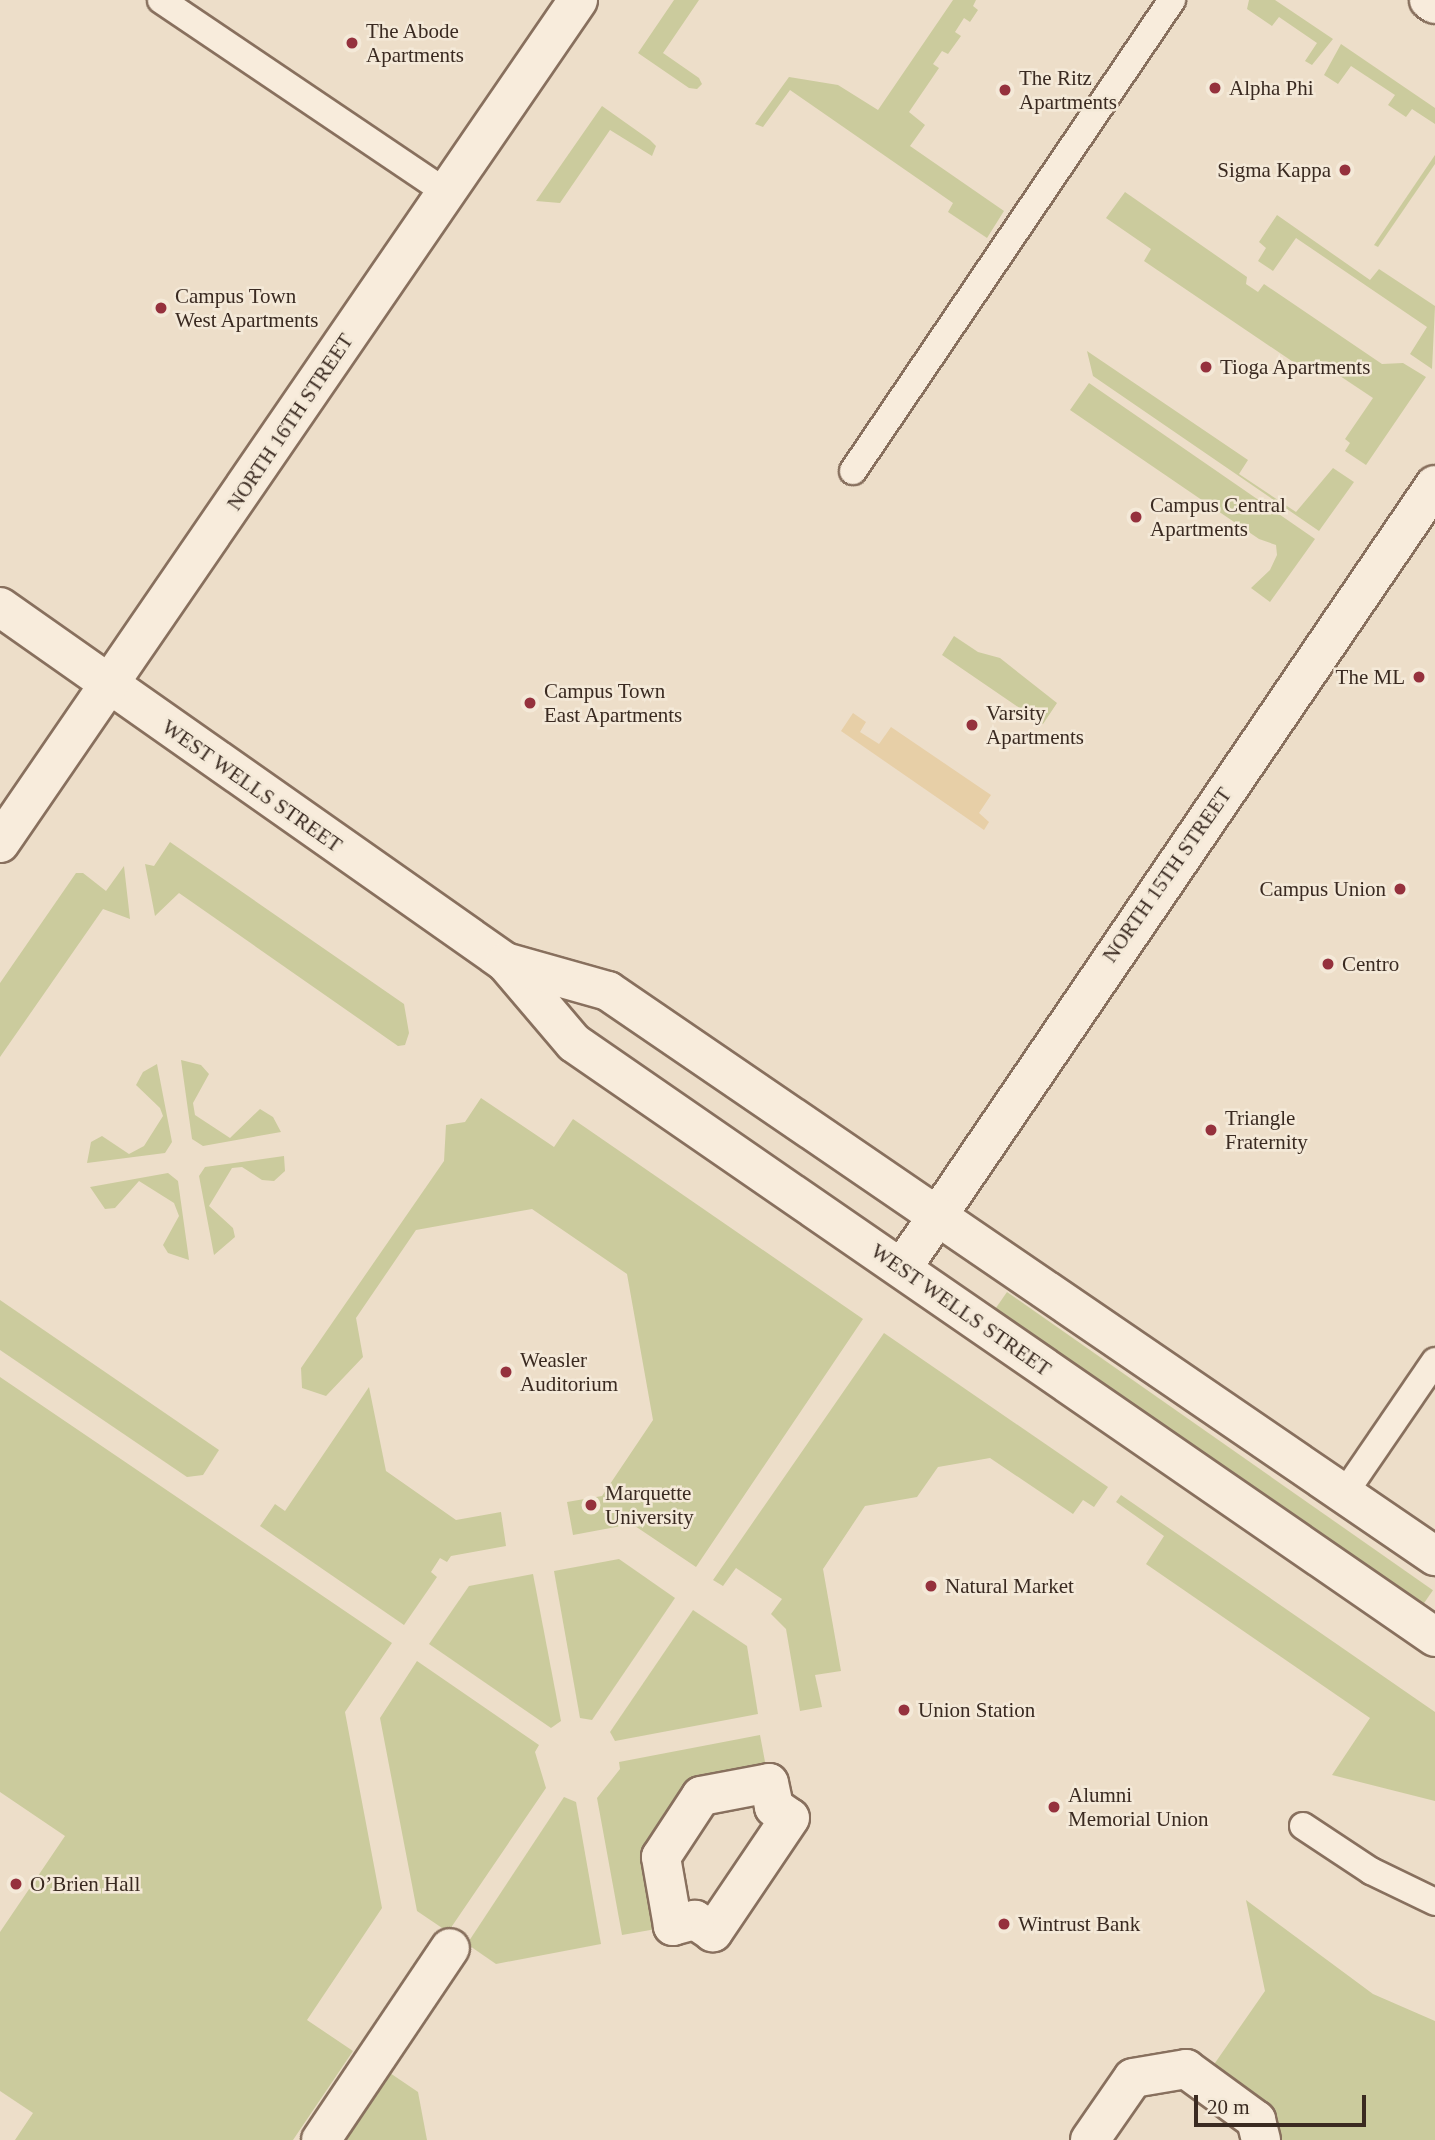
<!DOCTYPE html>
<meta charset="utf-8">
<style>
body{margin:0}
#map{position:relative;width:1435px;height:2140px;overflow:hidden;background:#eddec9;font-family:Georgia,serif}
div>[style]{position:absolute}
.green>*{inset:0;background:#cbcb9d;transform-origin:0 0}
.sand>*{inset:0;background:#e7cfa7}
.roads{filter:drop-shadow(2px 0 #88705e) drop-shadow(-2px 0 #88705e) drop-shadow(0 2px #88705e) drop-shadow(0 -2px #88705e)}
.service>*{height:26px;margin:-13px;padding:0 13px;transform-origin:13px;border-radius:13px;background:#f8ecdc}
.pedestrian>*{height:38px;margin:-19px;padding:0 19px;transform-origin:19px;border-radius:19px;background:#f8ecdc}
.minor>*{height:38px;margin:-19px;padding:0 19px;transform-origin:19px;border-radius:19px;background:#f8ecdc}
.tertiary>*{height:38px;margin:-19px;padding:0 19px;transform-origin:19px;border-radius:19px;background:#f8ecdc}
.secondary>*{height:38px;margin:-19px;padding:0 19px;transform-origin:19px;border-radius:19px;background:#f8ecdc}
.dots>*{width:19px;height:19px;translate:-50% -50%;box-sizing:border-box;border:4px solid #f4e9d8;border-radius:50%}
span{translate:-50% -50%;white-space:nowrap;text-align:center;line-height:1.15;-webkit-text-stroke:5px #f4e9d8;paint-order:stroke}
.poi-label{font-size:21px;color:#3a2a21}
.left{translate:0 -50%;text-align:left}
.right{translate:-100% -50%;text-align:right}
.street-label{font-size:21px;color:#3a2a21}
.scale{position:absolute;left:1194px;top:2095px;width:172px;height:32px;box-sizing:border-box;border:4px solid #3a2a21;border-top:0;padding-left:9px;font-size:21px;line-height:24px;white-space:nowrap;color:#3a2a21;-webkit-text-stroke:5px #f4e9d8;paint-order:stroke}
</style>
<div id="map">
<div class="green">
<div style="clip-path:polygon(674px 0,699px 0,663px 53px,699px 78px,702px 84px,697px 89px,689px 88px,638px 53px)"></div>
<div style="clip-path:polygon(953px 0,976px 0,973px 6px,978px 10px,970px 22px,964px 18px,955px 32px,961px 36px,948px 54px,942px 51px,933px 64px,939px 68px,909px 112px,925px 125px,910px 146px,1004px 211px,987px 238px,948px 212px,953px 203px,790px 90px,763px 127px,755px 124px,789px 77px,838px 85px,878px 110px)"></div>
<div style="clip-path:polygon(1249px 0,1275px 0,1333px 39px,1312px 65px,1305px 61px,1317px 43px,1279px 17px,1272px 26px,1247px 9px)"></div>
<div style="clip-path:polygon(1341px 44px,1435px 108px,1435px 124px,1412px 109px,1406px 117px,1388px 105px,1395px 95px,1351px 66px,1338px 84px,1324px 75px)"></div>
<div style="clip-path:polygon(602px 106px,650px 140px,656px 146px,652px 156px,610px 130px,560px 203px,536px 201px)"></div>
<div style="clip-path:polygon(1435px 155px,1435px 164px,1378px 247px,1374px 245px)"></div>
<div style="clip-path:polygon(1125px 192px,1247px 277px,1246px 284px,1258px 292px,1264px 284px,1382px 364px,1403px 363px,1426px 377px,1366px 465px,1345px 451px,1350px 443px,1345px 439px,1373px 398px,1316px 360px,1308px 372px,1144px 261px,1151px 249px,1106px 218px)"></div>
<div style="clip-path:polygon(1277px 215px,1370px 280px,1379px 269px,1435px 306px,1432px 369px,1410px 354px,1427px 327px,1296px 238px,1273px 271px,1258px 261px,1266px 248px,1259px 242px)"></div>
<div style="clip-path:polygon(1087px 351px,1248px 460px,1239px 474px,1296px 512px,1333px 468px,1354px 482px,1319px 531px,1093px 376px)"></div>
<div style="clip-path:polygon(1089px 383px,1315px 539px,1270px 602px,1251px 588px,1270px 570px,1277px 555px,1276px 545px,1259px 539px,1070px 410px)"></div>
<div style="clip-path:polygon(954px 636px,978px 652px,1000px 658px,1057px 703px,1043px 724px,942px 655px)"></div>
<div style="clip-path:polygon(170px 842px,404px 1004px,409px 1033px,405px 1045px,398px 1046px,179px 893px,155px 916px,145px 864px,154px 866px)"></div>
<div style="clip-path:polygon(124px 866px,130px 919px,103px 909px,0 1057px,0 983px,76px 873px,83px 873px,106px 891px)"></div>
<div style="clip-path:polygon(181px 1060px,201px 1065px,209px 1074px,193px 1103px,195px 1115px,230px 1138px,260px 1109px,273px 1117px,281px 1132px,203px 1146px,192px 1139px)"></div>
<div style="clip-path:polygon(157px 1064px,172px 1142px,165px 1153px,87px 1163px,91px 1142px,102px 1136px,129px 1154px,144px 1146px,163px 1116px,160px 1108px,136px 1085px,143px 1072px)"></div>
<div style="clip-path:polygon(481px 1098px,554px 1147px,573px 1119px,863px 1319px,696px 1567px,632px 1524px,573px 1535px,567px 1502px,602px 1496px,653px 1420px,627px 1274px,532px 1209px,416px 1230px,356px 1318px,363px 1357px,326px 1396px,302px 1388px,301px 1368px,444px 1161px,446px 1125px,465px 1122px)"></div>
<div style="clip-path:polygon(284px 1156px,285px 1171px,274px 1181px,262px 1180px,242px 1167px,232px 1168px,209px 1206px,233px 1228px,235px 1237px,214px 1255px,199px 1176px,205px 1167px)"></div>
<div style="clip-path:polygon(168px 1173px,178px 1181px,189px 1260px,168px 1253px,163px 1245px,179px 1216px,174px 1203px,139px 1181px,115px 1208px,105px 1209px,90px 1187px)"></div>
<div style="left:1007px;top:1292px;width:520px;height:20px;rotate:35deg"></div>
<div style="clip-path:polygon(0 1300px,219px 1450px,203px 1475px,187px 1477px,0 1350px)"></div>
<div style="clip-path:polygon(884px 1333px,1108px 1487px,1094px 1507px,1083px 1500px,1073px 1514px,990px 1458px,938px 1467px,917px 1497px,865px 1506px,823px 1569px,841px 1671px,815px 1675px,822px 1707px,800px 1711px,786px 1629px,771px 1614px,782px 1599px,736px 1568px,723px 1586px,713px 1580px)"></div>
<div style="clip-path:polygon(0 1377px,392px 1643px,345px 1712px,382px 1908px,307px 2020px,353px 2051px,293px 2140px,15px 2140px,33px 2113px,0 2091px,0 1932px,65px 1836px,0 1792px)"></div>
<div style="clip-path:polygon(369px 1387px,386px 1471px,456px 1520px,501px 1512px,506px 1546px,451px 1556px,447px 1562px,440px 1558px,431px 1572px,437px 1577px,404px 1625px,260px 1526px,275px 1504px,285px 1511px)"></div>
<div style="clip-path:polygon(1121px 1495px,1435px 1712px,1435px 1801px,1332px 1775px,1370px 1718px,1146px 1564px,1164px 1536px,1116px 1502px)"></div>
<div style="clip-path:polygon(619px 1559px,675px 1598px,592px 1720px,580px 1718px,554px 1571px)"></div>
<div style="clip-path:polygon(533px 1574px,561px 1721px,551px 1728px,429px 1644px,469px 1586px)"></div>
<div style="clip-path:polygon(693px 1610px,747px 1646px,758px 1714px,615px 1741px,610px 1732px)"></div>
<div style="clip-path:polygon(417px 1661px,539px 1745px,535px 1752px,546px 1788px,448px 1932px,417px 1911px,380px 1718px)"></div>
<div style="clip-path:polygon(760px 1735px,769px 1783px,701px 1796px,661px 1857px,673px 1926px,622px 1935px,597px 1798px,620px 1769px,619px 1762px)"></div>
<div style="clip-path:polygon(564px 1797px,576px 1802px,601px 1944px,496px 1964px,467px 1944px)"></div>
<div style="clip-path:polygon(1246px 1900px,1373px 1994px,1435px 2021px,1435px 2140px,1261px 2140px,1186px 2069px,1215px 2063px,1265px 1991px)"></div>
<div style="clip-path:polygon(390px 2073px,418px 2092px,427px 2140px,344px 2140px)"></div>
</div>
<div class="sand">
<div style="clip-path:polygon(853px 713px,866px 722px,860px 732px,879px 744px,891px 727px,991px 795px,979px 813px,989px 822px,984px 830px,841px 731px)"></div>
</div>
<div class="roads">
<div class="service">
<div style="left:161px;top:0;width:345px;rotate:34deg"></div>
<div style="left:853px;top:471px;width:569px;rotate:-55.89deg"></div>
<div style="left:1344px;top:1494px;width:161px;rotate:-55.6deg"></div>
<div style="left:1303px;top:1826px;width:82px;rotate:33.5deg"></div>
<div style="left:1371px;top:1871px;width:71px;rotate:25.8deg"></div>
</div>
<div class="pedestrian">
<div style="left:769px;top:1783px;width:25px;rotate:78deg"></div>
<div style="left:774px;top:1807px;width:19px;rotate:35deg"></div>
<div style="left:790px;top:1818px;width:138px;rotate:124deg"></div>
<div style="left:713px;top:1932px;width:22px;rotate:-146deg"></div>
<div style="left:695px;top:1920px;width:23px;rotate:165deg"></div>
<div style="left:673px;top:1926px;width:70px;rotate:-99.9deg"></div>
<div style="left:661px;top:1857px;width:73px;rotate:-56.7deg"></div>
<div style="left:701px;top:1796px;width:69px;rotate:-10.8deg"></div>
<div style="left:321px;top:2140px;width:231px;rotate:-56.1deg"></div>
<div style="left:1090px;top:2140px;width:75px;rotate:-55.3deg"></div>
<div style="left:1133px;top:2078px;width:54px;rotate:-9.6deg"></div>
<div style="left:1186px;top:2069px;width:87px;rotate:36.1deg"></div>
<div style="left:1256px;top:2120px;width:21px;rotate:76deg"></div>
</div>
<div class="minor">
<div style="left:1429px;top:0;width:7px;rotate:34deg"></div>
<div style="left:902px;top:1268px;width:947px;rotate:-55.76deg"></div>
</div>
<div class="tertiary">
<div style="left:0;top:607px;width:617px;rotate:35.11deg"></div>
<div style="left:505px;top:962px;width:106px;rotate:49.6deg"></div>
<div style="left:574px;top:1043px;width:1046px;rotate:34.6deg"></div>
<div style="left:505px;top:962px;width:107px;rotate:15.7deg"></div>
<div style="left:608px;top:991px;width:1002px;rotate:34.34deg"></div>
</div>
<div class="secondary">
<div style="left:0;top:843px;width:1022px;rotate:-55.56deg"></div>
</div>
</div>
<div class="dots">
<div style="left:352px;top:43px;background:#95313d"></div>
<div style="left:1215px;top:88px;background:#95313d"></div>
<div style="left:1005px;top:90px;background:#95313d"></div>
<div style="left:1345px;top:170px;background:#95313d"></div>
<div style="left:161px;top:308px;background:#95313d"></div>
<div style="left:1206px;top:367px;background:#95313d"></div>
<div style="left:1136px;top:517px;background:#95313d"></div>
<div style="left:1419px;top:677px;background:#95313d"></div>
<div style="left:530px;top:703px;background:#95313d"></div>
<div style="left:972px;top:725px;background:#95313d"></div>
<div style="left:1400px;top:889px;background:#95313d"></div>
<div style="left:1328px;top:964px;background:#95313d"></div>
<div style="left:1211px;top:1130px;background:#95313d"></div>
<div style="left:506px;top:1372px;background:#95313d"></div>
<div style="left:591px;top:1505px;background:#95313d"></div>
<div style="left:931px;top:1586px;background:#95313d"></div>
<div style="left:904px;top:1710px;background:#95313d"></div>
<div style="left:1054px;top:1807px;background:#95313d"></div>
<div style="left:16px;top:1884px;background:#95313d"></div>
<div style="left:1004px;top:1924px;background:#95313d"></div>
</div>
<div class="poi-label">
<span class="left" style="left:366px;top:43px">The Abode<br>Apartments</span>
<span class="left" style="left:1019px;top:90px">The Ritz<br>Apartments</span>
<span class="left" style="left:1229px;top:88px">Alpha Phi</span>
<span class="right" style="left:1331px;top:170px">Sigma Kappa</span>
<span class="left" style="left:175px;top:308px">Campus Town<br>West Apartments</span>
<span class="left" style="left:1220px;top:367px">Tioga Apartments</span>
<span class="left" style="left:1150px;top:517px">Campus Central<br>Apartments</span>
<span class="right" style="left:1405px;top:677px">The ML</span>
<span class="left" style="left:544px;top:703px">Campus Town<br>East Apartments</span>
<span class="left" style="left:986px;top:725px">Varsity<br>Apartments</span>
<span class="right" style="left:1386px;top:889px">Campus Union</span>
<span class="left" style="left:1342px;top:964px">Centro</span>
<span class="left" style="left:1225px;top:1130px">Triangle<br>Fraternity</span>
<span class="left" style="left:520px;top:1372px">Weasler<br>Auditorium</span>
<span class="left" style="left:605px;top:1505px">Marquette<br>University</span>
<span class="left" style="left:945px;top:1586px">Natural Market</span>
<span class="left" style="left:918px;top:1710px">Union Station</span>
<span class="left" style="left:1068px;top:1807px">Alumni<br>Memorial Union</span>
<span class="left" style="left:30px;top:1884px">O’Brien Hall</span>
<span class="left" style="left:1018px;top:1924px">Wintrust Bank</span>
</div>
<div class="street-label">
<span style="left:290px;top:422px;rotate:-56deg">NORTH 16TH STREET</span>
<span style="left:252px;top:786px;rotate:35deg">WEST WELLS STREET</span>
<span style="left:1167px;top:875px;rotate:-55deg">NORTH 15TH STREET</span>
<span style="left:961px;top:1310px;rotate:35deg">WEST WELLS STREET</span>
</div>
<div class="scale">20 m</div>
</div>
